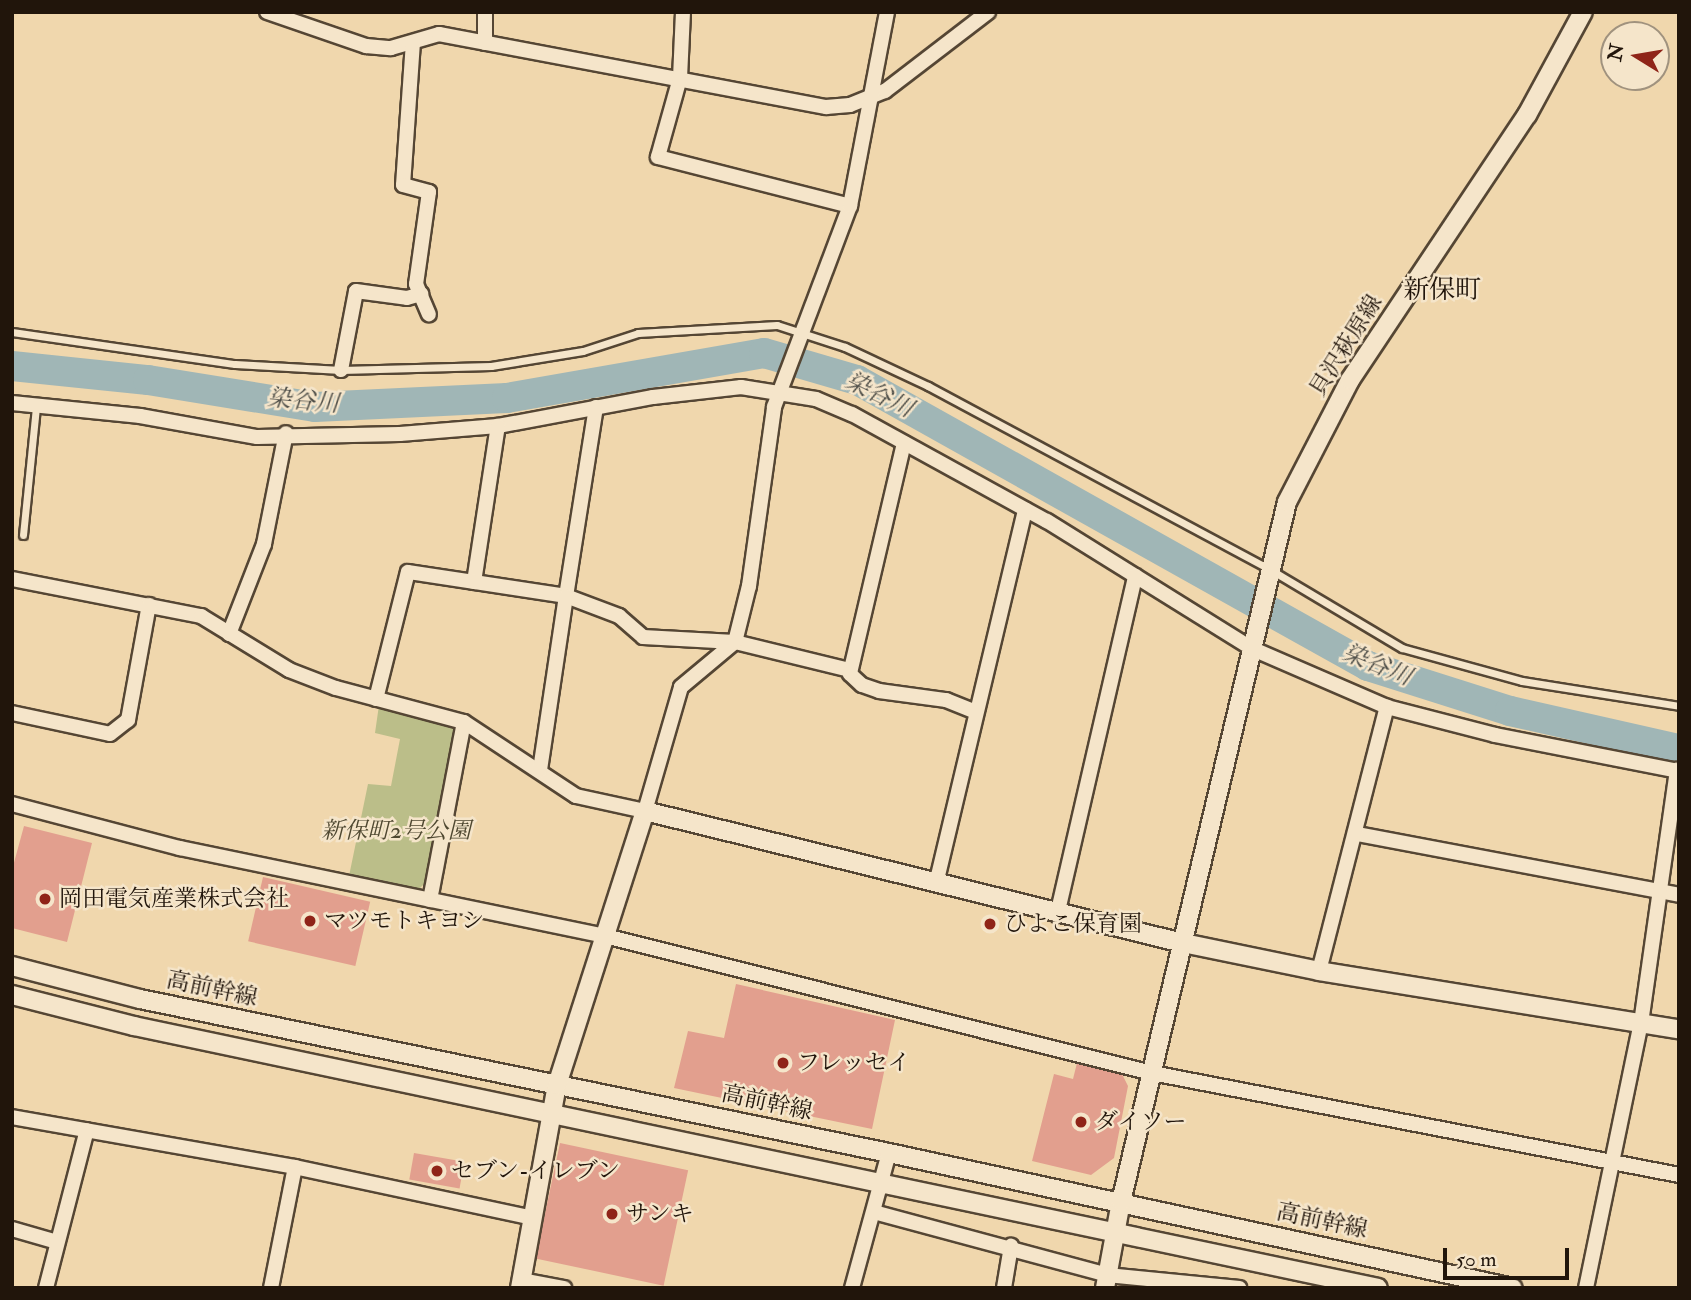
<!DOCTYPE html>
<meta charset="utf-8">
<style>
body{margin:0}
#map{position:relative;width:1691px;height:1300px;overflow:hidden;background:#f0d7ad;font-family:"IM FELL Double Pica","Noto Serif JP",serif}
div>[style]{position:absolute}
.green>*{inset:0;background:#bbbe89}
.river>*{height:30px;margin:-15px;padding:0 15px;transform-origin:15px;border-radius:15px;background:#a0b6b6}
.building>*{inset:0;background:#e29f8e;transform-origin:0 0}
.roads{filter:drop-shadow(2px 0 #554634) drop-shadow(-2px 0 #554634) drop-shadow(0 2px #554634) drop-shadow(0 -2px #554634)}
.service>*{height:7px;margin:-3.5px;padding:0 3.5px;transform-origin:3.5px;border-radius:3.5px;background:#f5e5ca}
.minor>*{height:14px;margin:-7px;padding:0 7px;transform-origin:7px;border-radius:7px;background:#f5e5ca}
.tertiary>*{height:18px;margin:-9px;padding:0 9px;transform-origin:9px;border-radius:9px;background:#f5e5ca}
.dots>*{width:19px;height:19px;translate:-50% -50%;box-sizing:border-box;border:4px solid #f5e5ca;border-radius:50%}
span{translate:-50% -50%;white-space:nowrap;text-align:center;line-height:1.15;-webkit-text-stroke:5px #f5e5ca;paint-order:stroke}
.street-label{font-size:23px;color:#21150b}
.park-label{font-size:23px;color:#4f4831;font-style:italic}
.poi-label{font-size:23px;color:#21150b}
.left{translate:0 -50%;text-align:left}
.water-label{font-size:24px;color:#4d4d47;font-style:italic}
.quarter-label{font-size:26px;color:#21150b}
.frame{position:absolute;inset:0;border:14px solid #21150b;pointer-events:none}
.north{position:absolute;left:1600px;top:21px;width:70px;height:70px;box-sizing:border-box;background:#f5e5ca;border:2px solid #a0927e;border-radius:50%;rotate:281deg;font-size:19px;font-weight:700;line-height:28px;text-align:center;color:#21150b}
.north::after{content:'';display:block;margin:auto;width:24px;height:32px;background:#8f2418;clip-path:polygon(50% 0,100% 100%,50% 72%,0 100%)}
.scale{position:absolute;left:1443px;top:1248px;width:126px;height:32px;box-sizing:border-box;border:4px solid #21150b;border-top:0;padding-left:9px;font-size:21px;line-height:24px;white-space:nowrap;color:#21150b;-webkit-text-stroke:5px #f5e5ca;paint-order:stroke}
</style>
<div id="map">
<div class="green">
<div style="clip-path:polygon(379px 705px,455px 727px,425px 883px,419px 889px,349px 876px,368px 784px,391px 786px,400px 739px,375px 733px)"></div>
</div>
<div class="river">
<div style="left:12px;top:366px;width:137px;rotate:5.9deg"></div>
<div style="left:148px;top:380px;width:169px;rotate:9.2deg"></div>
<div style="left:315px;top:407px;width:192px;rotate:-2.7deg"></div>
<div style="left:507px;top:398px;width:261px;rotate:-9.9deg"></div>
<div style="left:764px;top:353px;width:97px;rotate:16.2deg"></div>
<div style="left:857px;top:380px;width:586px;rotate:29.24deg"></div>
<div style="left:1368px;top:666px;width:149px;rotate:17.6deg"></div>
<div style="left:1510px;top:711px;width:173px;rotate:12.7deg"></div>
</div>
<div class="building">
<div style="clip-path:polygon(24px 826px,92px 843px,67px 942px,12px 928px,12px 870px)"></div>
<div style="left:263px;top:877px;width:110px;height:66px;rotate:13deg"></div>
<div style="clip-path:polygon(736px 984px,895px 1020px,872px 1129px,674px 1088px,688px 1031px,724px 1038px)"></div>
<div style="clip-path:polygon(1077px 1063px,1122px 1074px,1128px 1086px,1114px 1158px,1091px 1175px,1032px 1161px,1054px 1074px,1073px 1079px)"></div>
<div style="left:560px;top:1143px;width:131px;height:118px;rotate:12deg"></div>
<div style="left:414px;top:1153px;width:51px;height:27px;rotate:10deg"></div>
</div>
<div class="roads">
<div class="service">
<div style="left:12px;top:332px;width:225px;rotate:8.2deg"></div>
<div style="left:235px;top:364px;width:106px;rotate:3.2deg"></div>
<div style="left:341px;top:370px;width:150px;rotate:-1.5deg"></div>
<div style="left:491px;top:366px;width:93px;rotate:-9.3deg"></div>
<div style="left:583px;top:351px;width:58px;rotate:-18.1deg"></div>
<div style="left:638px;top:333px;width:139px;rotate:-3.3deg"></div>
<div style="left:777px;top:325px;width:71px;rotate:17.9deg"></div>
<div style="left:845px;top:347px;width:92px;rotate:25.2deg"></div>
<div style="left:928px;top:386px;width:389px;rotate:28.2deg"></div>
<div style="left:1271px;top:570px;width:152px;rotate:30.8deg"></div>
<div style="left:1402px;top:648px;width:124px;rotate:15.4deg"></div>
<div style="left:1522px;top:681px;width:159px;rotate:9deg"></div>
<div style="left:23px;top:535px;width:130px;rotate:-84.2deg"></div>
</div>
<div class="minor">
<div style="left:267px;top:12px;width:105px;rotate:19deg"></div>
<div style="left:366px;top:46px;width:25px;rotate:5deg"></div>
<div style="left:391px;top:48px;width:50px;rotate:-16.3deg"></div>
<div style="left:439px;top:34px;width:394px;rotate:10.7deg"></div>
<div style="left:826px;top:107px;width:24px;rotate:-5deg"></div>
<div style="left:850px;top:105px;width:38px;rotate:-22deg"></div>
<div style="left:885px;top:91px;width:130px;rotate:-37.5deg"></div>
<div style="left:683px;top:12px;width:66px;rotate:92.6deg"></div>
<div style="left:680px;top:78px;width:82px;rotate:105.6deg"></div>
<div style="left:658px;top:157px;width:198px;rotate:14.3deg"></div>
<div style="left:413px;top:42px;width:143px;rotate:94deg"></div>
<div style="left:403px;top:185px;width:27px;rotate:15deg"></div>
<div style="left:429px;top:192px;width:93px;rotate:98deg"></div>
<div style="left:416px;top:284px;width:33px;rotate:67deg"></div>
<div style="left:485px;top:43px;width:31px;rotate:-90deg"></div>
<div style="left:341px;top:370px;width:80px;rotate:-79.2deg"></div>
<div style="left:356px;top:291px;width:51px;rotate:7.8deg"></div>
<div style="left:407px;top:298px;width:15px;rotate:-16deg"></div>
<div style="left:12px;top:403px;width:129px;rotate:5.8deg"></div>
<div style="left:140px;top:416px;width:119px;rotate:10.2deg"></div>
<div style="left:257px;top:437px;width:143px;rotate:-1.2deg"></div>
<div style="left:400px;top:434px;width:98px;rotate:-4.7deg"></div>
<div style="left:498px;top:426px;width:158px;rotate:-10.6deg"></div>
<div style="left:653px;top:397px;width:89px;rotate:-6.5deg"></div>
<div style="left:741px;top:387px;width:76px;rotate:9.1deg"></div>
<div style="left:816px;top:399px;width:39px;rotate:23deg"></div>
<div style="left:852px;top:414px;width:222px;rotate:28.8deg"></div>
<div style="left:1047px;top:521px;width:243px;rotate:31.9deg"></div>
<div style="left:1253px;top:649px;width:146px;rotate:23.4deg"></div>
<div style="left:1387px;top:707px;width:112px;rotate:14.5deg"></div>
<div style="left:1495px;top:735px;width:187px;rotate:11.1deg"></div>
<div style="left:596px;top:407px;width:191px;rotate:99deg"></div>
<div style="left:566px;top:596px;width:57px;rotate:20.7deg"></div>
<div style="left:619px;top:616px;width:32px;rotate:41deg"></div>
<div style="left:643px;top:637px;width:92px;rotate:3.1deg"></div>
<div style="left:735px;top:642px;width:118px;rotate:13.7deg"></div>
<div style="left:904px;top:443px;width:237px;rotate:103.2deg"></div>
<div style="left:850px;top:674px;width:16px;rotate:43deg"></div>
<div style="left:862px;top:685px;width:18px;rotate:19deg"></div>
<div style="left:879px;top:691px;width:68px;rotate:7.7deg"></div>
<div style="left:946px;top:700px;width:31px;rotate:22deg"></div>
<div style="left:12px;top:579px;width:193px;rotate:11.1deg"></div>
<div style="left:201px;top:616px;width:103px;rotate:31.5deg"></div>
<div style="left:289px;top:670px;width:50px;rotate:21deg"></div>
<div style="left:336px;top:688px;width:132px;rotate:14.9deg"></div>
<div style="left:464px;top:722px;width:134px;rotate:33.5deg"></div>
<div style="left:576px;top:796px;width:71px;rotate:12.3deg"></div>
<div style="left:645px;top:811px;width:129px;rotate:-73.8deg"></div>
<div style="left:681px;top:687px;width:70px;rotate:-39.8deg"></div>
<div style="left:735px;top:642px;width:58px;rotate:-76deg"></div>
<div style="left:749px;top:586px;width:181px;rotate:-82deg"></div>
<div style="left:774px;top:407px;width:215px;rotate:-69.3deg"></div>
<div style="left:850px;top:206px;width:197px;rotate:-79.2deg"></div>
<div style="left:474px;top:582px;width:158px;rotate:-81.3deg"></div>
<div style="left:229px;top:634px;width:97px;rotate:-68.7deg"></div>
<div style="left:264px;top:544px;width:113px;rotate:-78.8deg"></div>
<div style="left:376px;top:699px;width:131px;rotate:-75.9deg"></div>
<div style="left:408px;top:572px;width:160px;rotate:8.6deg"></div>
<div style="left:566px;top:596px;width:176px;rotate:98.5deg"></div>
<div style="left:12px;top:713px;width:100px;rotate:12.1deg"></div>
<div style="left:110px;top:734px;width:23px;rotate:-38deg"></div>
<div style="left:128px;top:720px;width:117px;rotate:-79.7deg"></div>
<div style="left:12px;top:804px;width:174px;rotate:14.7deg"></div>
<div style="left:180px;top:848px;width:434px;rotate:11.7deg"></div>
<div style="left:605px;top:936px;width:564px;rotate:14.06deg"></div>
<div style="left:1152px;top:1073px;width:537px;rotate:10.95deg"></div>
<div style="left:1357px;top:834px;width:328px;rotate:10.7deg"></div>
<div style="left:936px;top:884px;width:385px;rotate:-76.6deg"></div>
<div style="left:430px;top:900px;width:181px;rotate:-79.2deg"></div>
<div style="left:1057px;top:915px;width:348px;rotate:-77deg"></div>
<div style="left:1319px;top:971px;width:273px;rotate:-75.6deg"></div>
<div style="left:12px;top:1117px;width:287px;rotate:10deg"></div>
<div style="left:295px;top:1167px;width:242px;rotate:12.1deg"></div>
<div style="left:874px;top:1212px;width:241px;rotate:15.1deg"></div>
<div style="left:1107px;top:1275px;width:133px;rotate:5.6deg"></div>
<div style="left:12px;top:1229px;width:47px;rotate:16.1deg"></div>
<div style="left:521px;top:1280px;width:44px;rotate:10.5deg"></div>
<div style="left:46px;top:1288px;width:163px;rotate:-75.5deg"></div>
<div style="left:271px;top:1288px;width:123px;rotate:-78.8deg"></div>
<div style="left:852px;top:1288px;width:140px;rotate:-74.7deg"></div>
<div style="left:1004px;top:1288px;width:43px;rotate:-80.5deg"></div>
<div style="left:1586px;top:1288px;width:271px;rotate:-78.3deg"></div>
<div style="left:1641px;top:1023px;width:256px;rotate:-81.9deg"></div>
</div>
<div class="tertiary">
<div style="left:12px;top:966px;width:132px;rotate:14.5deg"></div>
<div style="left:140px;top:999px;width:765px;rotate:11.62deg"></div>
<div style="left:889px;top:1153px;width:638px;rotate:12.21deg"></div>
<div style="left:12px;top:995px;width:126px;rotate:14.3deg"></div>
<div style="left:134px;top:1026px;width:1271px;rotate:11.89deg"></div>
<div style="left:520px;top:1288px;width:206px;rotate:-79.7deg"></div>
<div style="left:557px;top:1085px;width:288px;rotate:-72.2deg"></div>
<div style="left:645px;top:811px;width:554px;rotate:13.79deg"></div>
<div style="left:1183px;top:943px;width:139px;rotate:11.6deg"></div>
<div style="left:1319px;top:971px;width:365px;rotate:9.2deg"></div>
<div style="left:1105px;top:1288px;width:87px;rotate:-79.5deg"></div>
<div style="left:1121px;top:1202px;width:719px;rotate:-76.66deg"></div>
<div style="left:1287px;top:502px;width:137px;rotate:-62.7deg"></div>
<div style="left:1350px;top:380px;width:319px;rotate:-56.3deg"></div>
<div style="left:1527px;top:115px;width:117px;rotate:-61.5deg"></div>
</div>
</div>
<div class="dots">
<div style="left:45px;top:899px;background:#8f2418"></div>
<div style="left:310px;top:921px;background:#8f2418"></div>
<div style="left:990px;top:924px;background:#8f2418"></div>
<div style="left:783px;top:1063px;background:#8f2418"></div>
<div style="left:1081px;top:1122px;background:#8f2418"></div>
<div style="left:437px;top:1171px;background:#8f2418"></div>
<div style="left:612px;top:1214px;background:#8f2418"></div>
</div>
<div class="street-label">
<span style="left:1346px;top:346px;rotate:-58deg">貝沢萩原線</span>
<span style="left:212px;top:989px;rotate:12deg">高前幹線</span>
<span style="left:767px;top:1103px;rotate:12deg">高前幹線</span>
<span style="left:1322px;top:1221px;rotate:12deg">高前幹線</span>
</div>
<div class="park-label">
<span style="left:396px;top:831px">新保町2号公園</span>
</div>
<div class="poi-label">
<span class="left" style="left:59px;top:899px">岡田電気産業株式会社</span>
<span class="left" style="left:324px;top:921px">マツモトキヨシ</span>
<span class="left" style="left:1004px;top:924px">ひよこ保育園</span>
<span class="left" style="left:797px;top:1063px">フレッセイ</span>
<span class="left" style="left:1095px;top:1122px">ダイソー</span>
<span class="left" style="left:451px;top:1171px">セブン-イレブン</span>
<span class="left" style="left:626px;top:1214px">サンキ</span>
</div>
<div class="water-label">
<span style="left:879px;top:395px;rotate:26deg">染谷川</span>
<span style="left:303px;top:401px;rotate:5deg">染谷川</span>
<span style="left:1377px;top:665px;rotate:22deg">染谷川</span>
</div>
<div class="quarter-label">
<span style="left:1442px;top:291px">新保町</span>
</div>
<div class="frame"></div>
<div class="north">N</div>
<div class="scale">50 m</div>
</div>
